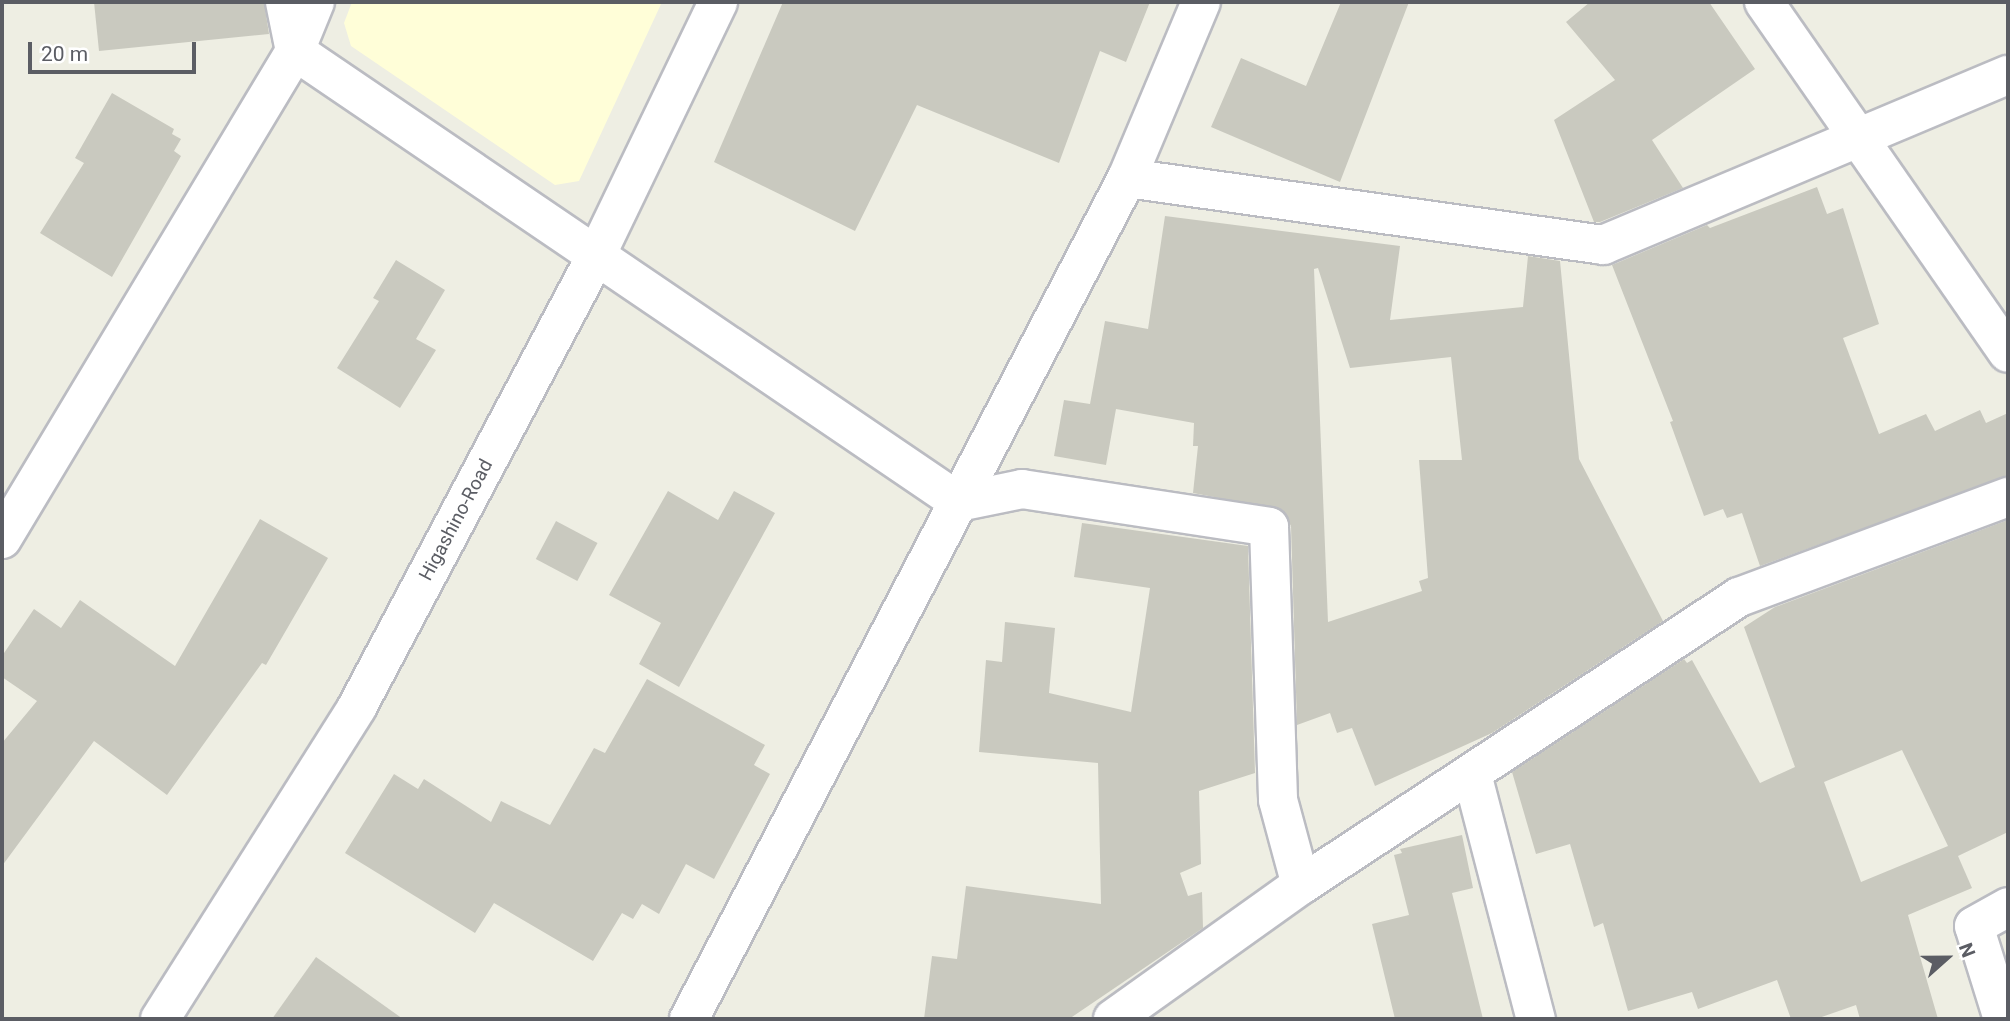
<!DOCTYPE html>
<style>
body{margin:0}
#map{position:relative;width:2010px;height:1021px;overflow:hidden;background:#eeeee3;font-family:Roboto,sans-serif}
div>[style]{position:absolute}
.commercial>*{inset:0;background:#fffed8}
.building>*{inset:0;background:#c9c9bf;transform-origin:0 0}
.roads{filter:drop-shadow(2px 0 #bbbcc2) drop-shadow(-2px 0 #bbbcc2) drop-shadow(0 2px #bbbcc2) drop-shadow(0 -2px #bbbcc2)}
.minor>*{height:38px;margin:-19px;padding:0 19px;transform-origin:19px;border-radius:19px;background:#fff}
.tertiary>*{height:38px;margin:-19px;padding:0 19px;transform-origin:19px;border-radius:19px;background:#fff}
span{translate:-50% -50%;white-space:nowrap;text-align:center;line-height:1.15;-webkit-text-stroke:7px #fff;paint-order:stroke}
.street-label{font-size:19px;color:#5b5d64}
.frame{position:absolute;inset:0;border:4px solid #5b5d64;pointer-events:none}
.north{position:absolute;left:1912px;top:923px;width:70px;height:70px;-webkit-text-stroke:5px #fff;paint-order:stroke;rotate:69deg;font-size:19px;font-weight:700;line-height:28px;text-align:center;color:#5b5d64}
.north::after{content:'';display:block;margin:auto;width:24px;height:32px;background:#5b5d64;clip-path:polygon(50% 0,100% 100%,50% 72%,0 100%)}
.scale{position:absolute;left:28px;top:42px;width:168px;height:32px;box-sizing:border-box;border:4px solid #5b5d64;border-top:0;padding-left:9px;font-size:21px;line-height:24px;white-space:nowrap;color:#5b5d64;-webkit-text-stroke:5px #fff;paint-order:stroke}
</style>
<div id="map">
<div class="commercial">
<div style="clip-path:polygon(352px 2px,662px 2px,579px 181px,555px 185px,351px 46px,344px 23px)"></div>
</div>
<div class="building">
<div style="clip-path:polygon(94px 2px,264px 2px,269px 34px,99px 51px)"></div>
<div style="clip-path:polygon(783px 2px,1150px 2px,1126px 62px,1100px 51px,1059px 163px,917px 105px,855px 231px,714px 162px)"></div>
<div style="clip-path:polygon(1341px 2px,1409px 2px,1340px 182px,1211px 127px,1241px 58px,1306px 86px)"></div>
<div style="clip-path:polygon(1590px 2px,1709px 2px,1755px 69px,1652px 140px,1683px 188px,1600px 222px,1594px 222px,1554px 120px,1615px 80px,1566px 22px)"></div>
<div style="clip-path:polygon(112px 93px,174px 129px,172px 134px,181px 139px,174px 151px,181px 156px,112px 277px,40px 233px,84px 163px,75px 158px)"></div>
<div style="clip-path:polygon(1817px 187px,1827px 214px,1843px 208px,1879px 324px,1843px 338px,1879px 434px,1926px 414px,1935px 431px,1980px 410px,1986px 423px,2008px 413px,2008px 476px,1760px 566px,1742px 513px,1727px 518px,1723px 509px,1704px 516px,1670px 422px,1673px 421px,1612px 265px,1707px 225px,1710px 228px)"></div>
<div style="clip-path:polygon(evenodd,1165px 216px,1400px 246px,1390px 320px,1523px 307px,1528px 256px,1560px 261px,1579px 459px,1663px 621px,1492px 733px,1375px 786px,1352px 728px,1337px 733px,1330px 713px,1297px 725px,1291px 526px,1282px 510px,1193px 493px,1198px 446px,1193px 446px,1194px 423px,1116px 409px,1106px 465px,1054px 456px,1064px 400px,1090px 404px,1105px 321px,1148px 329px,1165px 216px,1318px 268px,1350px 368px,1451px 357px,1462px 460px,1419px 460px,1428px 578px,1419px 581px,1422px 591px,1328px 622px,1314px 269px,1318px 268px)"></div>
<div style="clip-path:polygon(396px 260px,445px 290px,416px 339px,436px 350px,400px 408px,337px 368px,379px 301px,373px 298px)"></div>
<div style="clip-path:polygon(668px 491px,718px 520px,734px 491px,775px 513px,679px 687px,639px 664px,661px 623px,609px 595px)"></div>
<div style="clip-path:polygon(260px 519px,328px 558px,266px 665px,262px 663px,167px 795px,94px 741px,2px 866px,2px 743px,37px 701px,2px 677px,2px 656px,34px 609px,61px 628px,80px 600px,175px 666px)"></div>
<div style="clip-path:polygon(evenodd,2008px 520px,2008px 832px,1958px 856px,1972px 888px,1908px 915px,1938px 1019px,1860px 1019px,1856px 1005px,1816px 1019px,1791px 1019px,1777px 980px,1698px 1009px,1692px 992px,1628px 1011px,1603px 923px,1594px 927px,1570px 844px,1536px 854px,1512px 772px,1684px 659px,1687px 663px,1692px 660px,1760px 783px,1795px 767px,1744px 627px,1775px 607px,2008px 520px,1902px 750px,1948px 846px,1861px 882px,1824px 782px,1902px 750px)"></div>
<div style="left:556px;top:521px;width:47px;height:43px;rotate:28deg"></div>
<div style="clip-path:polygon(1082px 523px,1248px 546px,1255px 773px,1199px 791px,1201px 864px,1180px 873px,1188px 896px,1202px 892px,1203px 928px,1069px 1019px,924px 1019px,932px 956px,957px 959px,966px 886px,1101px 904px,1098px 763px,979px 752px,986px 660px,1002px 662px,1005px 622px,1055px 628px,1049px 693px,1131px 712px,1150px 588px,1074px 577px)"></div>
<div style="clip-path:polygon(647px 679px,765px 745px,754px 765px,770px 774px,714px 879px,686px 864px,659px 914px,642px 904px,633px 919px,622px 913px,593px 961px,494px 903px,475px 933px,345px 853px,394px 774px,418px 789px,424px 779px,491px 822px,501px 801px,550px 825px,594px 748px,605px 753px)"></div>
<div style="clip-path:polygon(1462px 835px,1473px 888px,1452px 893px,1483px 1019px,1395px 1019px,1372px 924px,1409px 915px,1394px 855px,1402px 853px,1400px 849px)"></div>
<div style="clip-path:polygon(316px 957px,403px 1019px,272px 1019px)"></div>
</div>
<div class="roads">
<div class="minor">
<div style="left:285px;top:2px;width:50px;rotate:78.5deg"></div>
<div style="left:295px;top:51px;width:803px;rotate:34.19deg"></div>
<div style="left:959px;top:502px;width:64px;rotate:-11.7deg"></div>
<div style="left:1022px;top:489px;width:250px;rotate:8.7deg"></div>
<div style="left:1269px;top:527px;width:273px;rotate:88.1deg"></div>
<div style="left:1278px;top:800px;width:88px;rotate:74.9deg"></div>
<div style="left:1764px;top:2px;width:427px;rotate:55.2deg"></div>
<div style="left:1127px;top:178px;width:481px;rotate:8deg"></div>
<div style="left:1603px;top:245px;width:439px;rotate:-22.8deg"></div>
<div style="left:2px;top:539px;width:569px;rotate:-59.02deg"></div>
<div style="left:295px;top:51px;width:53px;rotate:-67.8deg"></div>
<div style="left:1472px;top:774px;width:253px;rotate:75.4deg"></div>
<div style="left:689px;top:1019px;width:948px;rotate:-62.49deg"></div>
<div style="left:1127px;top:178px;width:191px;rotate:-67.2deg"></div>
<div style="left:1113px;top:1019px;width:231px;rotate:-35.5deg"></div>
<div style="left:1301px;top:885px;width:524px;rotate:-33.33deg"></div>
<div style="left:1739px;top:597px;width:287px;rotate:-20.4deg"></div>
<div style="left:2003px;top:1019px;width:97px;rotate:-107.3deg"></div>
<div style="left:1974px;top:926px;width:39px;rotate:-29deg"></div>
</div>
<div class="tertiary">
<div style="left:160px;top:1019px;width:369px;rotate:-57.7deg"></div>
<div style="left:357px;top:707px;width:508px;rotate:-62.07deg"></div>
<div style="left:595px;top:258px;width:284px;rotate:-64.3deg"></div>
</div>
</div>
<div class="street-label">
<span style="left:456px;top:520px;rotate:-62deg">Higashino-Road</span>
</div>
<div class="frame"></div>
<div class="north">N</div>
<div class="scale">20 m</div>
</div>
